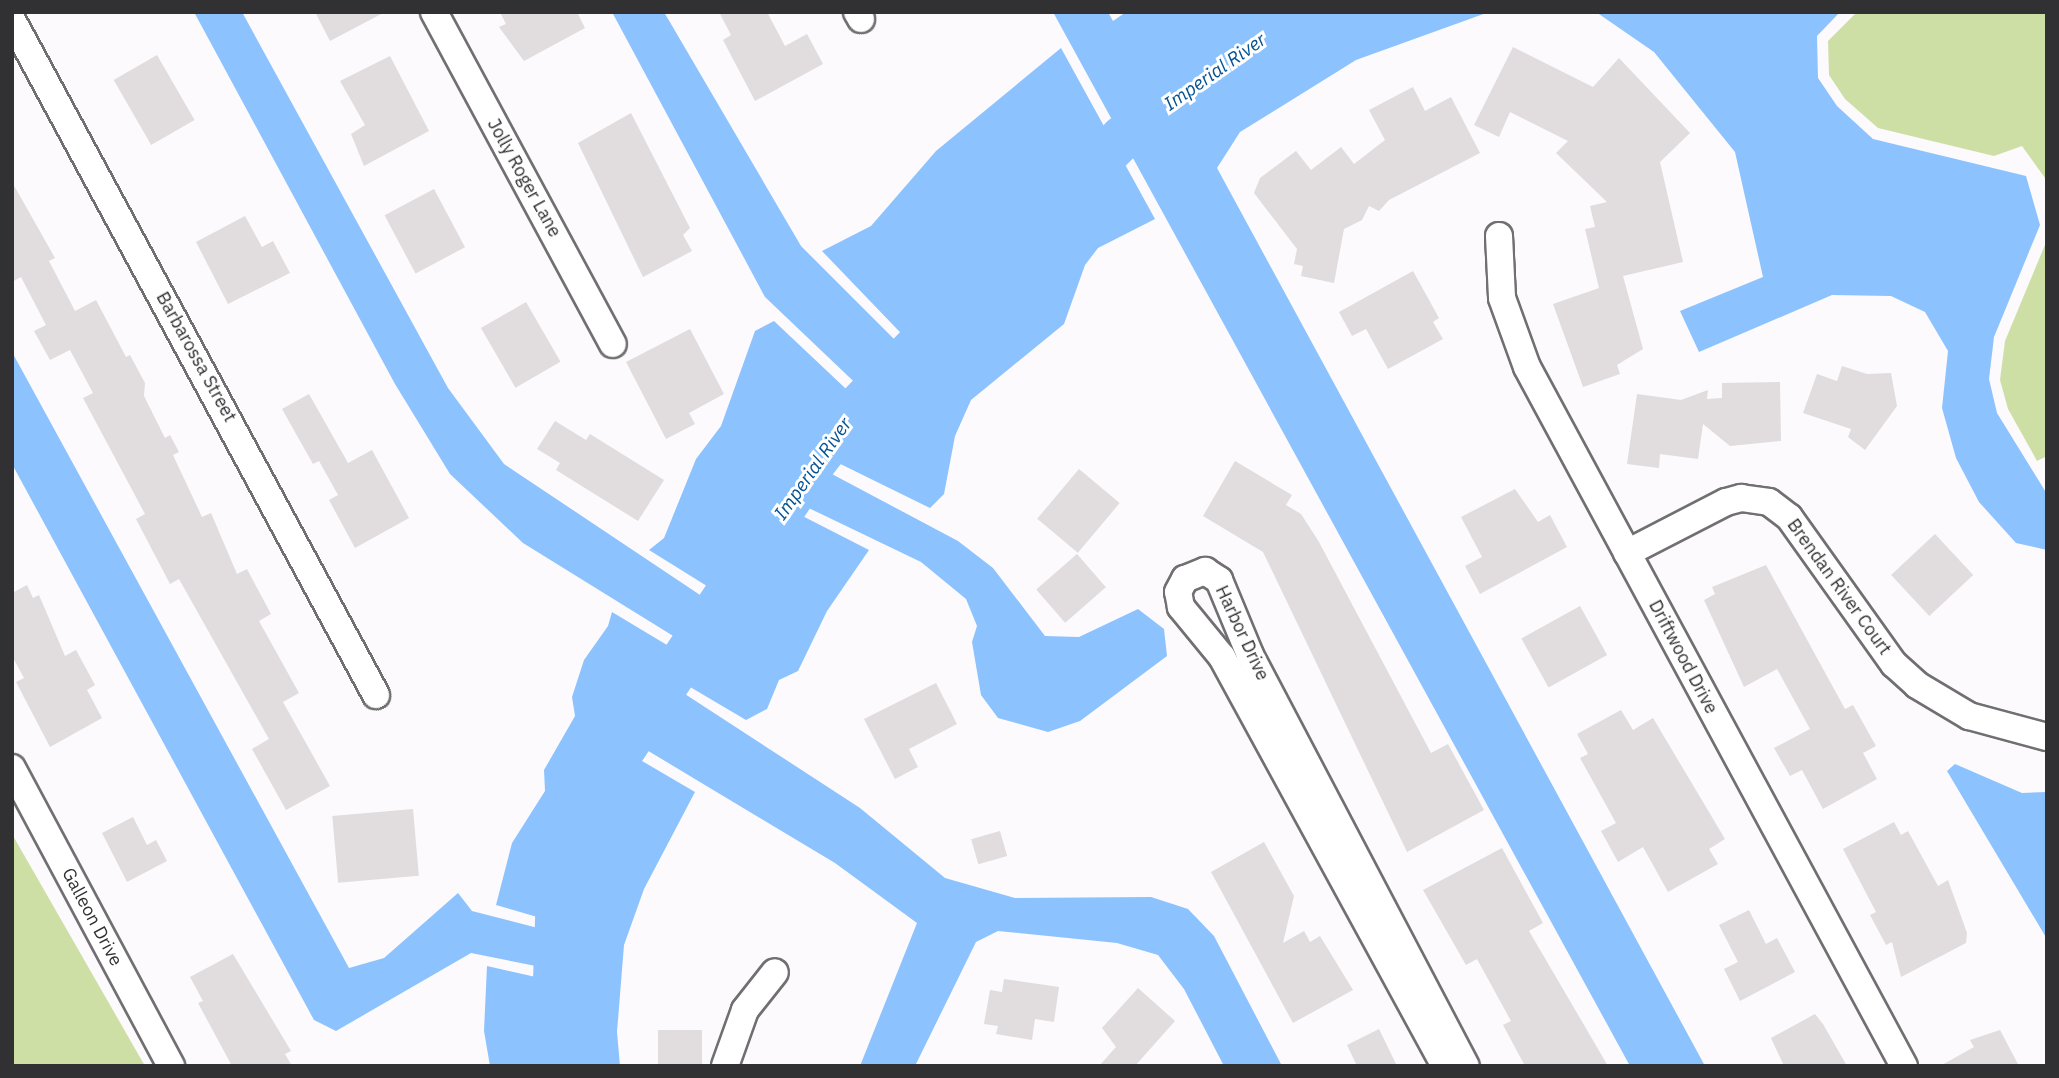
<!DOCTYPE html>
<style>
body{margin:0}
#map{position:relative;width:2059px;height:1078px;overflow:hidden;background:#fcfafd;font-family:"IBM Plex Sans",sans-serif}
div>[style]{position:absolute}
.green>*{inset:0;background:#cedfa6}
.water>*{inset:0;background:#8cc2fe}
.river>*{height:44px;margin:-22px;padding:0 22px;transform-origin:22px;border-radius:22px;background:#8cc2fe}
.building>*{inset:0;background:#e1dcde;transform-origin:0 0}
.roads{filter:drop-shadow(2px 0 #716f72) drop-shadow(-2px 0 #716f72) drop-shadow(0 2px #716f72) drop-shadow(0 -2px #716f72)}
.minor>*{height:26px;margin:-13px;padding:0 13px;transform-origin:13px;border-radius:13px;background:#fff}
span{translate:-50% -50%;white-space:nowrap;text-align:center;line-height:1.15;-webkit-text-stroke:6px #fff;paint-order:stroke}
.street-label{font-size:18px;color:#313032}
.water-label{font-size:19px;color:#055394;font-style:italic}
.frame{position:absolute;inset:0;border:14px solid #313032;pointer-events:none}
</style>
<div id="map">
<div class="green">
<div style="clip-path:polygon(1857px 12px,2047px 12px,2047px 208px,2045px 178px,2022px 146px,1994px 156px,1878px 128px,1845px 99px,1829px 75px,1828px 41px)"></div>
<div style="clip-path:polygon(2047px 240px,2047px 456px,2037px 461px,2008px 409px,2000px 380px,2005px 341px)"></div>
<div style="clip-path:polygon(12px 834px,145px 1066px,12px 1066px)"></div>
</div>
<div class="water">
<div style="clip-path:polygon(194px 12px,242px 12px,448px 388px,504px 464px,718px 607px,691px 647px,523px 543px,450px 474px,395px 384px)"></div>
<div style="clip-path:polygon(612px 12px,664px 12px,801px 246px,909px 354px,869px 396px,765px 297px)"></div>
<div style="clip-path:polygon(1053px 12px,1108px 12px,1113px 21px,1126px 12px,1489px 12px,1356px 60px,1240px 132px,1217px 168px,1705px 1066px,1630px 1066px)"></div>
<div style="clip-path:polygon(1596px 12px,1840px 12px,1817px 36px,1818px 78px,1837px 106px,1873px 139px,2026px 176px,2040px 225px,1994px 337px,1989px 379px,1997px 413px,2047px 494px,2047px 550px,2016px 543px,1979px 502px,1956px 458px,1942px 408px,1948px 351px,1925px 312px,1891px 296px,1832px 295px,1699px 352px,1680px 311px,1763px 277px,1735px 152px,1654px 52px)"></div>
<div style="clip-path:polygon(1061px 48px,1155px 219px,1098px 248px,1085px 265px,1064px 324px,971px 400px,955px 436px,944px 494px,930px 508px,818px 453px,804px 457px,781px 492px,781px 505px,869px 550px,827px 611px,798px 671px,779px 680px,767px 709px,746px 720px,663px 671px,619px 736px,625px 751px,695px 792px,644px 889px,624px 945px,617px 1032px,620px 1066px,490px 1066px,484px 1031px,487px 966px,558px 982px,567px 971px,565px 925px,496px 905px,512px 843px,545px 791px,544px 770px,575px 716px,572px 697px,584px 660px,608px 626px,612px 612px,692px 660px,727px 614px,723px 596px,649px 550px,664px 538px,696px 459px,721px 426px,755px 331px,774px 321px,862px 404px,877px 405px,917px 363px,920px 353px,822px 251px,871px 226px,936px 151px)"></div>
<div style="clip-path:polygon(12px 352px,349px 968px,384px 958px,458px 893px,472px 911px,557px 933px,556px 970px,471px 953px,336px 1031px,314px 1020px,12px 464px)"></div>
<div style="clip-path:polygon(813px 464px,958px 541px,993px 568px,1045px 636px,1079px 637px,1138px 609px,1164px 629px,1167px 656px,1080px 721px,1048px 732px,998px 718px,981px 695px,972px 642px,977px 626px,966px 599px,921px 562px,790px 499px)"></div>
<div style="clip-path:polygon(668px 683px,860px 808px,945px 878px,1015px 898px,1151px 897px,1188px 909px,1214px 936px,1282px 1066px,1224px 1066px,1184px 989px,1158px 955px,1117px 943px,998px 931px,976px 942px,915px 1066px,860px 1066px,917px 923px,835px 863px,630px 740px)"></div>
<div style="clip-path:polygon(1955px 764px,2022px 793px,2047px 792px,2047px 939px,1947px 771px)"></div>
</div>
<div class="river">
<div style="left:1074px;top:187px;width:70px;rotate:-45.6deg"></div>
<div style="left:1123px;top:137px;width:60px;rotate:-34.8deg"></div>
<div style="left:598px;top:804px;width:56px;rotate:-65.7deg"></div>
<div style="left:621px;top:753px;width:347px;rotate:-56.4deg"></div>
<div style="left:813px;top:464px;width:68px;rotate:-52.1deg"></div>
<div style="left:855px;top:410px;width:148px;rotate:-45.8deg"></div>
<div style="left:566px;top:1066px;width:56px;rotate:-102.3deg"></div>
<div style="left:554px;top:1011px;width:121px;rotate:-88.1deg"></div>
<div style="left:558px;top:890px;width:28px;rotate:-64deg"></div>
</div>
<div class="building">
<div style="clip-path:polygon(315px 12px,385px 12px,330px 41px)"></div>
<div style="clip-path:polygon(500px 12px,577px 12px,585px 28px,524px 61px,499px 27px,506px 24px)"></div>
<div style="clip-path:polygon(719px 12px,767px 12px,785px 46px,807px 34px,823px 64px,755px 101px,723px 40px,731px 35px)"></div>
<div style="clip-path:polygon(1513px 47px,1593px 87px,1619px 58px,1690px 133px,1660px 162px,1683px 262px,1623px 276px,1643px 349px,1617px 365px,1620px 374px,1583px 387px,1553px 304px,1599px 288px,1585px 229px,1595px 227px,1590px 206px,1607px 202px,1556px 153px,1568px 141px,1510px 112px,1499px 137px,1474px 125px)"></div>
<div style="left:157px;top:55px;width:75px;height:50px;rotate:60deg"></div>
<div style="clip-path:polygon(390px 56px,429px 131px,364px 166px,351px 134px,365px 125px,340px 81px)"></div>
<div style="clip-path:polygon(1413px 87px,1425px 111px,1451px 97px,1480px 153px,1389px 200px,1379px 211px,1369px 206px,1362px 220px,1344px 229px,1334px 283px,1301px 276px,1303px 266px,1294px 264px,1297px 249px,1254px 193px,1260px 178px,1296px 151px,1311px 170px,1341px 147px,1354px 164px,1385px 140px,1369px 110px)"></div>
<div style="clip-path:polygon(631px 113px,690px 228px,683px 235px,692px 251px,643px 277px,578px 143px)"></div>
<div style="clip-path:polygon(12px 182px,55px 258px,49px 261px,75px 311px,96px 300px,126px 357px,130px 355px,145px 383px,144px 396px,165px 438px,170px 435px,179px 452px,173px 455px,202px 517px,211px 513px,237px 574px,247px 569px,271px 614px,259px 621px,299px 693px,283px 702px,330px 786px,286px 810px,252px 749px,269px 739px,179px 579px,170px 584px,136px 519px,145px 514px,83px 398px,93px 393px,70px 350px,50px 360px,34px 331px,46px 325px,21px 277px,12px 282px)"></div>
<div style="left:434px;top:189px;width:66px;height:56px;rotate:62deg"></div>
<div style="clip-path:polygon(245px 216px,262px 247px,273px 241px,290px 273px,228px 304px,196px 242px)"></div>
<div style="clip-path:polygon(1413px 271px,1439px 318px,1433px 322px,1443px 339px,1388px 369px,1366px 329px,1352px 336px,1339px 312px)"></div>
<div style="left:526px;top:302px;width:69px;height:52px;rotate:60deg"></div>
<div style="clip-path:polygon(690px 329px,724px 394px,689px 413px,695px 424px,666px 439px,626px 362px)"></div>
<div style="clip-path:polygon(1842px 366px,1867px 374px,1891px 373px,1897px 406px,1865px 450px,1848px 437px,1851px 429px,1803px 413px,1817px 374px,1837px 381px)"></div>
<div style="clip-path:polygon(1780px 382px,1781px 441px,1730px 446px,1703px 424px,1698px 459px,1660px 454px,1659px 468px,1627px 464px,1637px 394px,1681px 400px,1708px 390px,1707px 399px,1722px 398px,1722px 383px)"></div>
<div style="clip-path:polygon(309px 394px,348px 463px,372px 450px,409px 518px,355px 548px,329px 500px,338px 495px,319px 461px,313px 464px,282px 409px)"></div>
<div style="clip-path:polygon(555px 421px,586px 440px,590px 434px,664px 480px,638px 521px,556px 470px,560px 463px,537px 449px)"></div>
<div style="clip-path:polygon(1235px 461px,1292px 495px,1286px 505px,1301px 514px,1319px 542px,1431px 753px,1448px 744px,1484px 810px,1407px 852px,1263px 552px,1203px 516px)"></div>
<div style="left:1079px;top:469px;width:53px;height:65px;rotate:40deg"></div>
<div style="clip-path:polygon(1515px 489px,1538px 522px,1550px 515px,1567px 547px,1480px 594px,1465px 566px,1482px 557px,1461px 517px)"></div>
<div style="left:1935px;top:534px;width:56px;height:60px;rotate:47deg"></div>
<div style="left:1077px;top:554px;width:44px;height:54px;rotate:49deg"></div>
<div style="clip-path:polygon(1766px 565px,1845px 709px,1853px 705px,1876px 746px,1863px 753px,1877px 779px,1823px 809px,1802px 770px,1790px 776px,1774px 748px,1810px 729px,1777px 669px,1744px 687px,1704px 600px,1715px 594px,1712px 587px)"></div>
<div style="clip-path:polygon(27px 585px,33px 598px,39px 595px,65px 656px,76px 650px,95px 685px,87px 690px,102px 718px,50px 747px,16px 682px,24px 678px,12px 656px,12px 593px)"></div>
<div style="left:1580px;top:606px;width:56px;height:67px;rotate:61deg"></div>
<div style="clip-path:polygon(936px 683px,957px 724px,909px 749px,918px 767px,895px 779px,864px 719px)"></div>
<div style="clip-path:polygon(1621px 710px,1633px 730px,1653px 718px,1725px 839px,1709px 849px,1718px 864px,1668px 892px,1643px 847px,1618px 862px,1601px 831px,1616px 823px,1580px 758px,1588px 754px,1577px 734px)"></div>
<div style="left:413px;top:809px;width:67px;height:81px;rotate:85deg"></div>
<div style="clip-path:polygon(133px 817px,147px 845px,156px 840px,167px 861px,127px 882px,102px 833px)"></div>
<div style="clip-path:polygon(1894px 822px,1901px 835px,1908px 831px,1938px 886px,1948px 880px,1967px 933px,1966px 943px,1901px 977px,1892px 942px,1886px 945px,1870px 915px,1876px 912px,1843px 849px)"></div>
<div style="left:1000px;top:831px;width:26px;height:30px;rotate:74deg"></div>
<div style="clip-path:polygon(1264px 842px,1294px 896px,1283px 943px,1304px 931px,1310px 942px,1320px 936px,1353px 990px,1293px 1023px,1211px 872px)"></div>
<div style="clip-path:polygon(1502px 848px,1543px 923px,1529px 931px,1608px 1066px,1525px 1066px,1503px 1025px,1511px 1021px,1477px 959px,1466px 965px,1423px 890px)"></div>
<div style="clip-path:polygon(1749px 910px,1766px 944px,1777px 938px,1795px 972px,1740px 1001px,1724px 969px,1738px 962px,1719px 925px)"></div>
<div style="clip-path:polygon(233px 954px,291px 1051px,285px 1054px,292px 1066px,232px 1066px,198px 1003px,203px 1001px,190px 977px)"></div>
<div style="clip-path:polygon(1004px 979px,1059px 987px,1054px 1022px,1035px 1019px,1032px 1040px,996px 1034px,998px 1026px,984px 1024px,990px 990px,1002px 992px)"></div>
<div style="clip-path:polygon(1138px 988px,1175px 1021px,1135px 1066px,1099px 1066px,1116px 1047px,1102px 1028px)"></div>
<div style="clip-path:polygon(1815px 1014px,1823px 1024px,1847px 1066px,1784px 1066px,1771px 1038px)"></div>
<div style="clip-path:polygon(1379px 1029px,1397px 1066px,1357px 1066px,1347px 1045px)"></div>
<div style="left:702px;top:1030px;width:36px;height:44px;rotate:90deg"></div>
<div style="clip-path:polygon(2000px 1030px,2019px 1066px,1940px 1066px,1974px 1047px,1970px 1040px)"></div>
</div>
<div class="roads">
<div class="minor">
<div style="left:434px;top:12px;width:377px;rotate:61.7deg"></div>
<div style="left:857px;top:12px;width:8px;rotate:60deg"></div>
<div style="left:12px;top:20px;width:767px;rotate:61.66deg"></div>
<div style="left:1499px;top:236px;width:62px;rotate:87.2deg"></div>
<div style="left:1502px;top:298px;width:73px;rotate:70.1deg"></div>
<div style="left:1527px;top:367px;width:794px;rotate:61.66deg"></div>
<div style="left:1627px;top:553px;width:111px;rotate:-27.3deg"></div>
<div style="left:1726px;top:502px;width:16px;rotate:-15deg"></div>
<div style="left:1741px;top:498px;width:28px;rotate:8deg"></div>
<div style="left:1769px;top:502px;width:25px;rotate:37deg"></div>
<div style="left:1789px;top:517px;width:181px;rotate:54.5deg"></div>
<div style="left:1894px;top:664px;width:31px;rotate:42deg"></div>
<div style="left:1917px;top:685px;width:61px;rotate:30.8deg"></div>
<div style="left:1969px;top:716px;width:81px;rotate:15.1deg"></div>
<div style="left:12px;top:768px;width:338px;rotate:61.9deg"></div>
<div style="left:725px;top:1066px;width:59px;rotate:-70.3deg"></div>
<div style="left:745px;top:1010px;width:48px;rotate:-51.7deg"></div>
<div style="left:1445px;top:1066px;width:466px;rotate:-118.6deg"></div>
<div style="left:1222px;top:657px;width:65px;rotate:-129.4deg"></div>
<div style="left:1181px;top:607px;width:15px;rotate:-101deg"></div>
<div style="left:1178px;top:592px;width:15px;rotate:-62deg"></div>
<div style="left:1185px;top:579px;width:22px;rotate:-22deg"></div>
<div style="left:1205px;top:571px;width:17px;rotate:33deg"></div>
<div style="left:1219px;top:580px;width:81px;rotate:67.5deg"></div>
<div style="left:1250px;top:655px;width:464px;rotate:62.3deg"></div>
</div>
</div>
<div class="street-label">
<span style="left:524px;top:178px;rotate:61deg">Jolly Roger Lane</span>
<span style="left:196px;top:357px;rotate:61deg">Barbarossa Street</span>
<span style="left:1839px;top:587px;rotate:54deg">Brendan River Court</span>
<span style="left:1242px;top:633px;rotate:65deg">Harbor Drive</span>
<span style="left:1683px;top:657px;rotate:62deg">Driftwood Drive</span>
<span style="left:92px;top:917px;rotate:62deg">Galleon Drive</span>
</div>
<div class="water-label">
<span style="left:1215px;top:72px;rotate:-35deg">Imperial River</span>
<span style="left:813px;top:469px;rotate:-55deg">Imperial River</span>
</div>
<div class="frame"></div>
</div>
